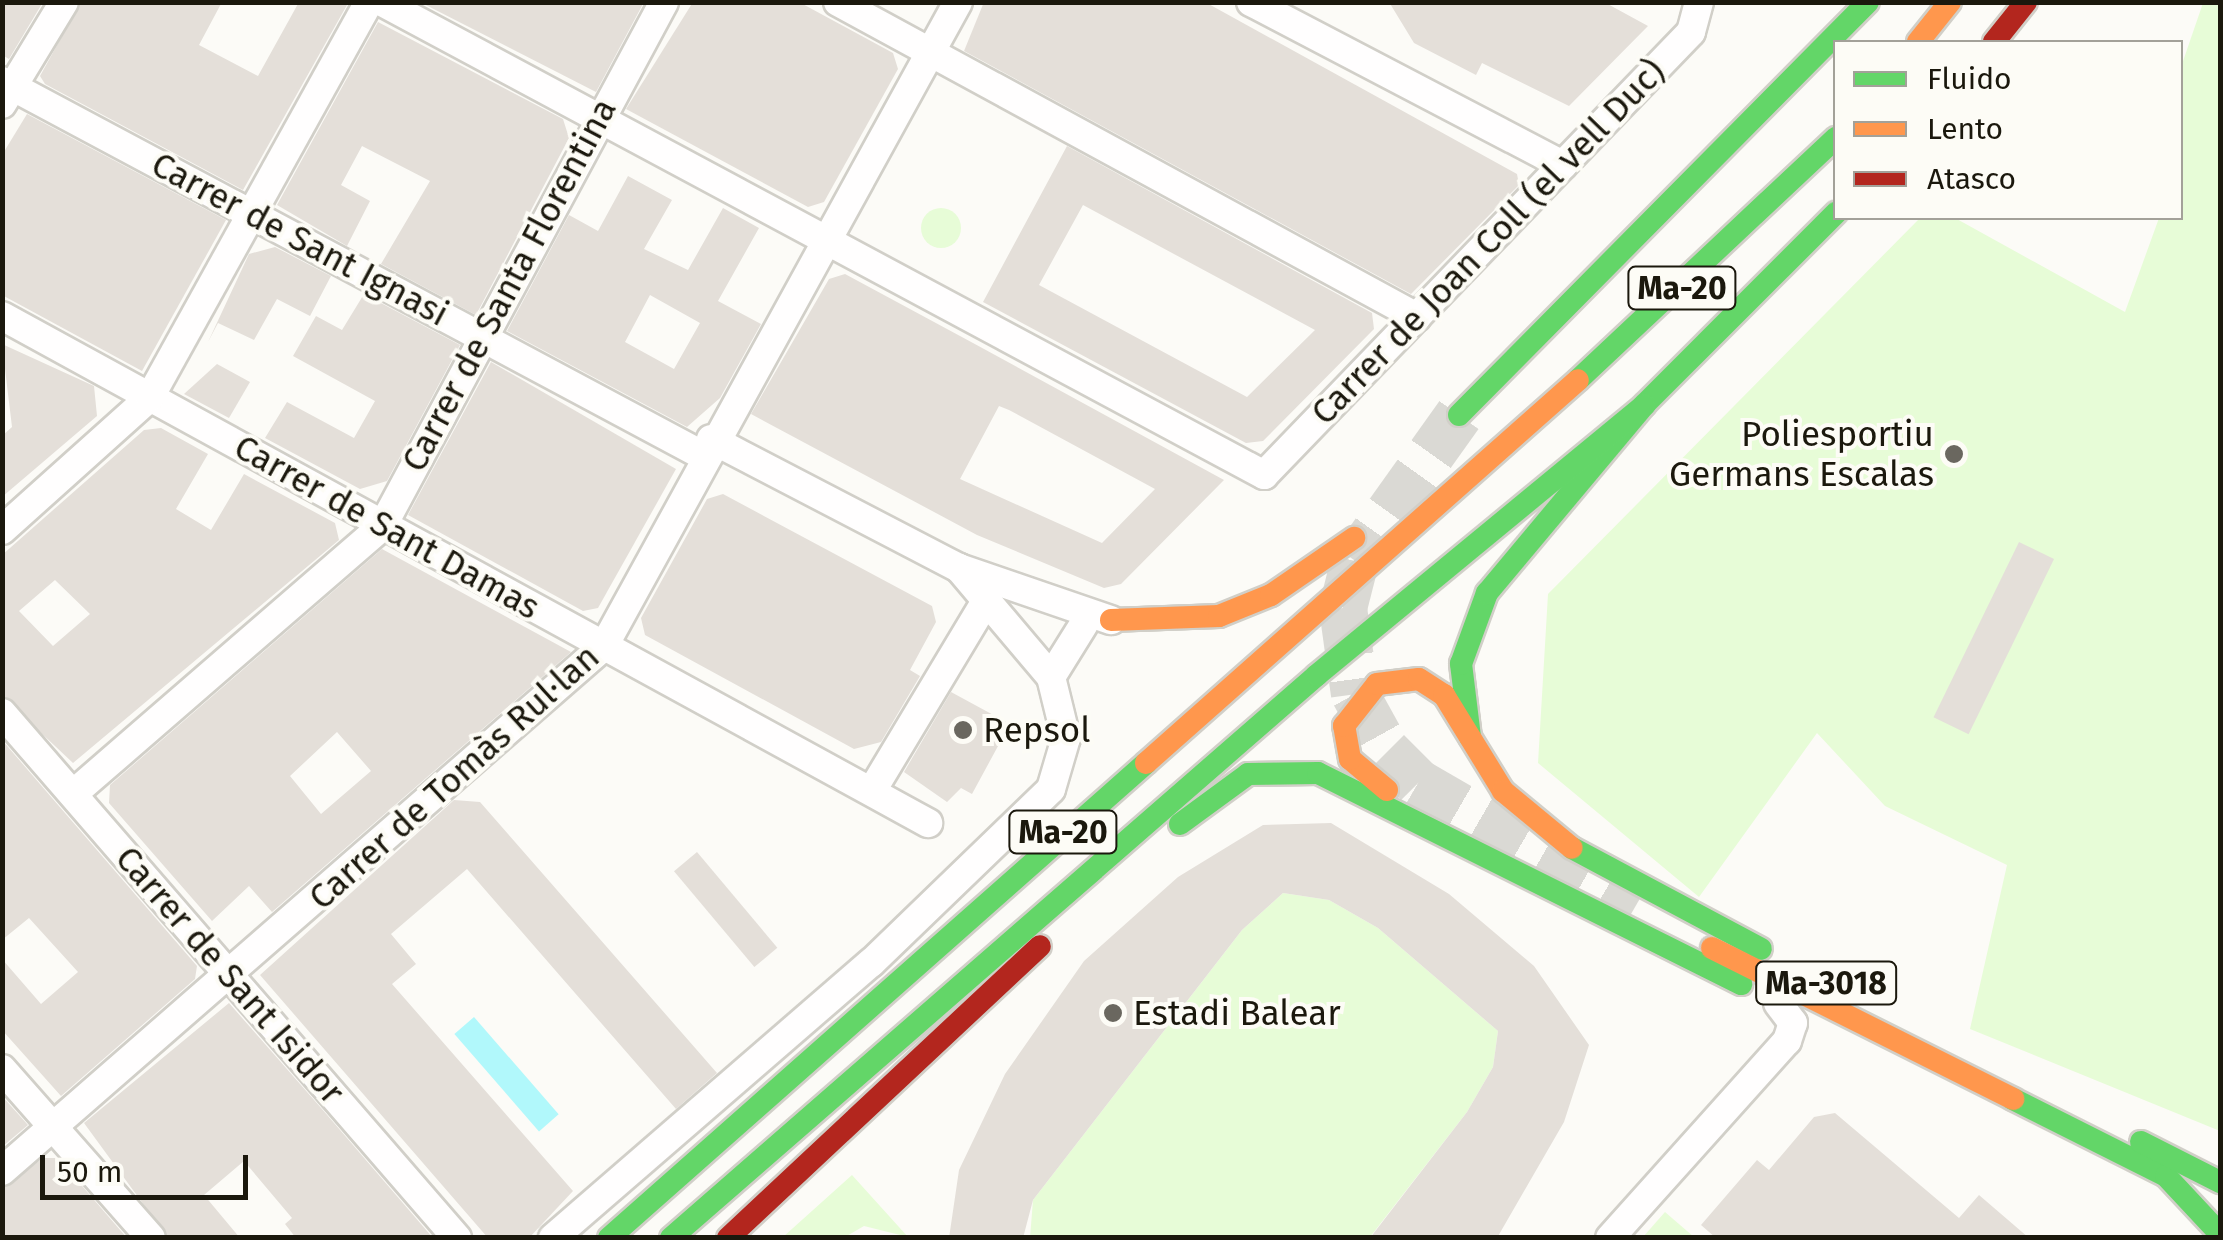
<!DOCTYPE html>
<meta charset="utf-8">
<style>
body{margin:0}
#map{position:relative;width:2223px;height:1240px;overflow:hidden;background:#fcfbf7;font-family:"Fira Sans",sans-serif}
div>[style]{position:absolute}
.green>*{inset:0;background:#e7fcd7}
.round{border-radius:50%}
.water>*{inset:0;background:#b1f8fb;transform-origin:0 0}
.building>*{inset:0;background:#e4dfd9;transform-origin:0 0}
.highway-tunnel>*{height:48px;margin-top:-24px;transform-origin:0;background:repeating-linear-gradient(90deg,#dad9d4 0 48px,transparent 0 72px)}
.roads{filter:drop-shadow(2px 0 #d1cfc8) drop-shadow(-2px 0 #d1cfc8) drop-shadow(0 2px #d1cfc8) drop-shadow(0 -2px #d1cfc8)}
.street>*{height:28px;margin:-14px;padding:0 14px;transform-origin:14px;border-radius:14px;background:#fffefe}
.fast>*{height:22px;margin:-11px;padding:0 11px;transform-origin:11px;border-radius:11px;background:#63d668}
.slow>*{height:22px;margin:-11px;padding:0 11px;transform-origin:11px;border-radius:11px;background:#ff974d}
.jam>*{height:22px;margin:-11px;padding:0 11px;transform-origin:11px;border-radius:11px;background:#b3261e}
.dots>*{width:28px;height:28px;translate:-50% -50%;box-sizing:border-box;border:5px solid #fdfcf6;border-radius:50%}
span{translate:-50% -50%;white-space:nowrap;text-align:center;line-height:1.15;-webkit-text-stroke:8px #fdfcf6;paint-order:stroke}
.shield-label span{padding:2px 8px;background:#fdfcf6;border:2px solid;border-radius:8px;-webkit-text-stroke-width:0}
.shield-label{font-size:32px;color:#1b180d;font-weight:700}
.street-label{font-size:35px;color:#1b180d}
.poi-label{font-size:35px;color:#1b180d}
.right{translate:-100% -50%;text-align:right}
.left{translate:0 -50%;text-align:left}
.frame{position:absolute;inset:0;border:5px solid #1b180d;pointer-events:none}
.legend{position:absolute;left:1833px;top:40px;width:350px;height:180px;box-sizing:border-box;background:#fdfcf6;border:2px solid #a3a199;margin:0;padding:12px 18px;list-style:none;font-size:30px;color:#1b180d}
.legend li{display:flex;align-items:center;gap:20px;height:50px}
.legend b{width:50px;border:2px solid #a3a199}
.scale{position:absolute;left:40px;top:1155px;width:208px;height:45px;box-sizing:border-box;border:5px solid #1b180d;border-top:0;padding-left:12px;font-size:30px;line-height:35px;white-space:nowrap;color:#1b180d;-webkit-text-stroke:8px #fdfcf6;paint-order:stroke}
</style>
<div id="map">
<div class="green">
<div style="clip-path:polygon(2203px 3px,2220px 3px,2220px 1131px,1970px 1029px,2007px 865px,1885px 806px,1817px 733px,1699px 897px,1538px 763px,1548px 594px,1920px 218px,1955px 218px,2125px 312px,2159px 218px,2180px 218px,2181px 67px)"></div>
<div class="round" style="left:921px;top:208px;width:40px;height:40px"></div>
<div style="clip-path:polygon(1283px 893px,1329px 900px,1378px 928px,1498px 1031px,1493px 1067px,1467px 1112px,1370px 1237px,1030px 1238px,1033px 1200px,1242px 930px)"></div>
<div style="clip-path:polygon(852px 1175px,908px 1237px,864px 1226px,845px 1237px,783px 1237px)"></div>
<div style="clip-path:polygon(1665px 1212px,1694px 1237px,1643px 1237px)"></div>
</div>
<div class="water">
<div style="left:474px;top:1017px;width:129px;height:26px;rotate:49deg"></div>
</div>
<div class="building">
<div style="clip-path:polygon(2px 2px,43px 2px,9px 59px,2px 55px)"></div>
<div style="clip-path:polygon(81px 2px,222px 2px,199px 45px,258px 76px,299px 2px,347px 5px,243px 190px,45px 84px,40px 76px)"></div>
<div style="clip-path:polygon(420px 2px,644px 2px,596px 92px)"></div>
<div style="clip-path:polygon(693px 2px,799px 2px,893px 53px,898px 69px,824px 202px,808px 207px,626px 109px)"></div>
<div style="clip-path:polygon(984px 2px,1205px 2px,1517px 174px,1519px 185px,1411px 294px,964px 51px)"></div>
<div style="clip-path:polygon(1389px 2px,1604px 2px,1648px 26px,1569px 106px,1482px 63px,1476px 75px,1414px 43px)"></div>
<div style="clip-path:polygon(378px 22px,563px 119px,569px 138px,476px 315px,381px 264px,430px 181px,362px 146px,341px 185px,370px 201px,347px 246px,277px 205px)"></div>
<div style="clip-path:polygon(27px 114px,226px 220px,142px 371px,2px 295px,2px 155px)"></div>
<div style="clip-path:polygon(evenodd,1067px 146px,1372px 313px,1374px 329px,1263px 441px,1246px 443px,983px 302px,1067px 146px,1083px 205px,1315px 330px,1247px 397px,1039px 285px,1083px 205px)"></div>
<div style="clip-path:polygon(evenodd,628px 176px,672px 200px,644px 249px,688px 270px,723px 208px,759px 228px,718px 301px,761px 324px,720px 398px,687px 427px,507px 331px,569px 215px,598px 231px,628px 176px,650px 295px,700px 323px,674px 369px,625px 342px,650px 295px)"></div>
<div style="clip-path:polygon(275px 247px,331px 276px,310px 316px,277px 299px,254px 340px,218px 323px,208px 342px,249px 254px)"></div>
<div style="clip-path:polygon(evenodd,845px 274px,973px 343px,1224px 480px,1121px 584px,1104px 588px,977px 535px,751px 414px,829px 279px,845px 274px,999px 406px,1009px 410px,1155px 489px,1102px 543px,960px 479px,999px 406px)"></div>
<div style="clip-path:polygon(364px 294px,460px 345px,387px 481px,360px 489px,265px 438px,287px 402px,354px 438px,375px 401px,293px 356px,316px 316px,342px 330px)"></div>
<div style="clip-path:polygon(2px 344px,94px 386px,97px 416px,2px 497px,2px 436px,12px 427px)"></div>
<div style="clip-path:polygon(491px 362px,676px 469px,598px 608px,583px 611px,408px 515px)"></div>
<div style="clip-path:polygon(217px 364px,250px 382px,229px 418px,184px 394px)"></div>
<div style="clip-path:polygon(evenodd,161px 428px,208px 454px,176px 509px,211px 530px,244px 474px,335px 523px,339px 540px,73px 763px,2px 696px,2px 555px,144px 430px,161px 428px,55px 580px,90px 614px,53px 646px,19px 611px,55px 580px)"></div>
<div style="clip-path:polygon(723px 494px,932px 606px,936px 622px,910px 670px,920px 676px,881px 742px,854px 749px,645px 635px,641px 618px,707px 499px)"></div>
<div style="left:2019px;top:542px;width:39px;height:195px;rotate:26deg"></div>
<div style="clip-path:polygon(evenodd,382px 549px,571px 652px,272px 912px,249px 886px,212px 921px,109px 803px,110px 785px,382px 549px,337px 732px,371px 771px,321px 814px,290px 776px,337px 732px)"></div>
<div style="clip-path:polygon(951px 692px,1010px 724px,972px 794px,961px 788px,947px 802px,904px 772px)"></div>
<div style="clip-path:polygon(2px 740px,197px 966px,195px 979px,61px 1096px,2px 1030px,2px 959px,41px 1004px,78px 972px,29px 918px,2px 940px)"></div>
<div style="clip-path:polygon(454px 800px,480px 802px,717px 1073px,676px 1109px,467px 869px,391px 934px,416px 964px,392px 984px,573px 1191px,529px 1238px,488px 1238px,260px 975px)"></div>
<div style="clip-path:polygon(1331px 823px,1449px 894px,1534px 966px,1589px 1045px,1564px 1122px,1497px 1238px,1370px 1238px,1467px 1112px,1493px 1067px,1498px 1031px,1378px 928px,1329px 900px,1283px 893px,1242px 930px,1033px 1200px,1023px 1238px,949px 1238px,959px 1170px,1005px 1074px,1084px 961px,1178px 877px,1263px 825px)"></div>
<div style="left:697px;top:852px;width:125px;height:30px;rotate:50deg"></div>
<div style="clip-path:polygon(229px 1003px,322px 1109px,433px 1238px,296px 1238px,285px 1224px,292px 1218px,244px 1161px,204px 1195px,240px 1238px,168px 1238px,84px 1123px)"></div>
<div style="clip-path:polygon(2px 1096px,28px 1125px,2px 1147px)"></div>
<div style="clip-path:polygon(1835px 1113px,1959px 1218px,1979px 1195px,2029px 1238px,1716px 1238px,1701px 1225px,1757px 1160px,1769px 1170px,1814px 1117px)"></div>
<div style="clip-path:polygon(43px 1158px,58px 1158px,127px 1238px,2px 1238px,2px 1188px)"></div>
</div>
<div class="highway-tunnel">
<div style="left:1459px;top:415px;width:179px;rotate:125.5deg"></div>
<div style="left:1355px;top:561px;width:49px;rotate:104.3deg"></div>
<div style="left:1343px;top:608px;width:87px;rotate:82.1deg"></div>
<div style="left:1355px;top:694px;width:66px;rotate:61.1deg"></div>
<div style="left:1387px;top:752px;width:44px;rotate:45deg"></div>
<div style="left:1418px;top:783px;width:250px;rotate:30.1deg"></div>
</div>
<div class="roads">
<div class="street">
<div style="left:382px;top:2px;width:1001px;rotate:28.2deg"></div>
<div style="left:1264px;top:475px;width:615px;rotate:-46.05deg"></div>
<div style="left:1691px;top:32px;width:31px;rotate:-75deg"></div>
<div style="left:838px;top:2px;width:659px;rotate:28.55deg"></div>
<div style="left:1251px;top:2px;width:352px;rotate:27.6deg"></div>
<div style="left:2px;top:81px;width:794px;rotate:28.11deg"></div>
<div style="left:2px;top:104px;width:119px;rotate:-58.7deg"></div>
<div style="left:2px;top:316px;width:1056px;rotate:28.7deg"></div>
<div style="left:711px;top:439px;width:280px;rotate:27.5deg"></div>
<div style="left:959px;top:568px;width:161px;rotate:18.9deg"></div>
<div style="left:2px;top:530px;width:199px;rotate:-41.9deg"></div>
<div style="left:150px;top:397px;width:452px;rotate:-61deg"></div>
<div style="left:1051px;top:677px;width:62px;rotate:-58.1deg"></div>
<div style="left:2px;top:713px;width:695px;rotate:49.09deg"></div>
<div style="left:873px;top:789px;width:222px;rotate:-59deg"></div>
<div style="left:73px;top:794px;width:410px;rotate:-40.9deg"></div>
<div style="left:383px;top:525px;width:594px;rotate:-61.75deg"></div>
<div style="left:2px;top:1069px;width:225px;rotate:48.6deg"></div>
<div style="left:2px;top:1171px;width:799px;rotate:-41.09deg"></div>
<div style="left:604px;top:646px;width:735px;rotate:-61.2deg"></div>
<div style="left:553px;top:1238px;width:420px;rotate:-40.9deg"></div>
<div style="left:871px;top:963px;width:250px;rotate:-44deg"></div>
<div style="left:1051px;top:789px;width:53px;rotate:-73.6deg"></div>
<div style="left:1066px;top:738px;width:63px;rotate:-103.8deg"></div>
<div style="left:1051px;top:677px;width:143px;rotate:-130.2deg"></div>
<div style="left:1610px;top:1238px;width:265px;rotate:-48.1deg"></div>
<div style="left:1787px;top:1041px;width:19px;rotate:-72deg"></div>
<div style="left:1793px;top:1023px;width:25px;rotate:-127deg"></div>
</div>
<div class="fast">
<div style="left:1578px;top:380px;width:354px;rotate:-43.2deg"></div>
<div style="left:1459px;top:415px;width:581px;rotate:-45.28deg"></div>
<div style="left:1470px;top:737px;width:74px;rotate:-97deg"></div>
<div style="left:1461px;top:664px;width:76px;rotate:-69.9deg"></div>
<div style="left:1487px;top:593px;width:245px;rotate:-50.1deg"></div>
<div style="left:1644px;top:405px;width:272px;rotate:-45deg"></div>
<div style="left:1180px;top:824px;width:84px;rotate:-36.3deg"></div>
<div style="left:1248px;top:774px;width:70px;rotate:-0.8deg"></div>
<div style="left:1318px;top:773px;width:473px;rotate:26.5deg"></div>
<div style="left:1572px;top:848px;width:214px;rotate:28.1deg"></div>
<div style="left:2013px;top:1099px;width:171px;rotate:26.7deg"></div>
<div style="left:2166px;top:1176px;width:79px;rotate:47deg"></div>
<div style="left:2141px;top:1142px;width:89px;rotate:26.9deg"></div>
<div style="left:609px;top:1238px;width:717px;rotate:-41.49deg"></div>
<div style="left:671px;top:1238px;width:857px;rotate:-41.07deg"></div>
<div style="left:1317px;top:675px;width:424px;rotate:-39.5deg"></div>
</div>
<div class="slow">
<div style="left:1918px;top:42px;width:51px;rotate:-51.3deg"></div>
<div style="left:1111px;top:620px;width:108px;rotate:-2.1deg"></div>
<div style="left:1219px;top:616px;width:56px;rotate:-22deg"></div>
<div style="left:1271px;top:595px;width:101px;rotate:-34.5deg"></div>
<div style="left:1146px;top:763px;width:577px;rotate:-41.56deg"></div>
<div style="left:1387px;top:790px;width:48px;rotate:-140deg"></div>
<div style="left:1350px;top:759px;width:34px;rotate:-100deg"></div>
<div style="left:1344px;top:726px;width:53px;rotate:-51.8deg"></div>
<div style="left:1377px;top:684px;width:42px;rotate:-6.8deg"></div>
<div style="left:1419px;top:679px;width:30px;rotate:33deg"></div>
<div style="left:1444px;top:695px;width:113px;rotate:58.4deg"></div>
<div style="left:1503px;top:791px;width:89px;rotate:39.6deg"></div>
<div style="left:1712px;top:948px;width:337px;rotate:26.6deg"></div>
</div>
<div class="jam">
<div style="left:1994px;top:42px;width:51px;rotate:-51.3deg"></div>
<div style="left:728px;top:1238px;width:427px;rotate:-43.1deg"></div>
</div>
</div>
<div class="dots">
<div style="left:1954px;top:454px;background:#6a675f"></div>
<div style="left:963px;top:730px;background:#6a675f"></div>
<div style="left:1113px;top:1013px;background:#6a675f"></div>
</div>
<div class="shield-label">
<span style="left:1682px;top:288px">Ma-20</span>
<span style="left:1063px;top:832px">Ma-20</span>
<span style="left:1826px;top:983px">Ma-3018</span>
</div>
<div class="street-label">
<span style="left:300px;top:239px;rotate:28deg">Carrer de Sant Ignasi</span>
<span style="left:1488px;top:242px;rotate:-46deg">Carrer de Joan Coll (el vell Duc)</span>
<span style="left:509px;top:285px;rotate:-62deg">Carrer de Santa Florentina</span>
<span style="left:387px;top:527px;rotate:29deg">Carrer de Sant Damas</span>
<span style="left:454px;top:777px;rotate:-42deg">Carrer de Tomàs Rul·lan</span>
<span style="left:230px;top:975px;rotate:49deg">Carrer de Sant Isidor</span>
</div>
<div class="poi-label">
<span class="right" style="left:1934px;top:454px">Poliesportiu<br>Germans Escalas</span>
<span class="left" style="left:983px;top:730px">Repsol</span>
<span class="left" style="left:1133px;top:1013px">Estadi Balear</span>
</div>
<div class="frame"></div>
<ul class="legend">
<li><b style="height:12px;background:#63d668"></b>Fluido</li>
<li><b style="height:12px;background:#ff974d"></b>Lento</li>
<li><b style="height:12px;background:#b3261e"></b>Atasco</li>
</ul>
<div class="scale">50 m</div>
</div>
